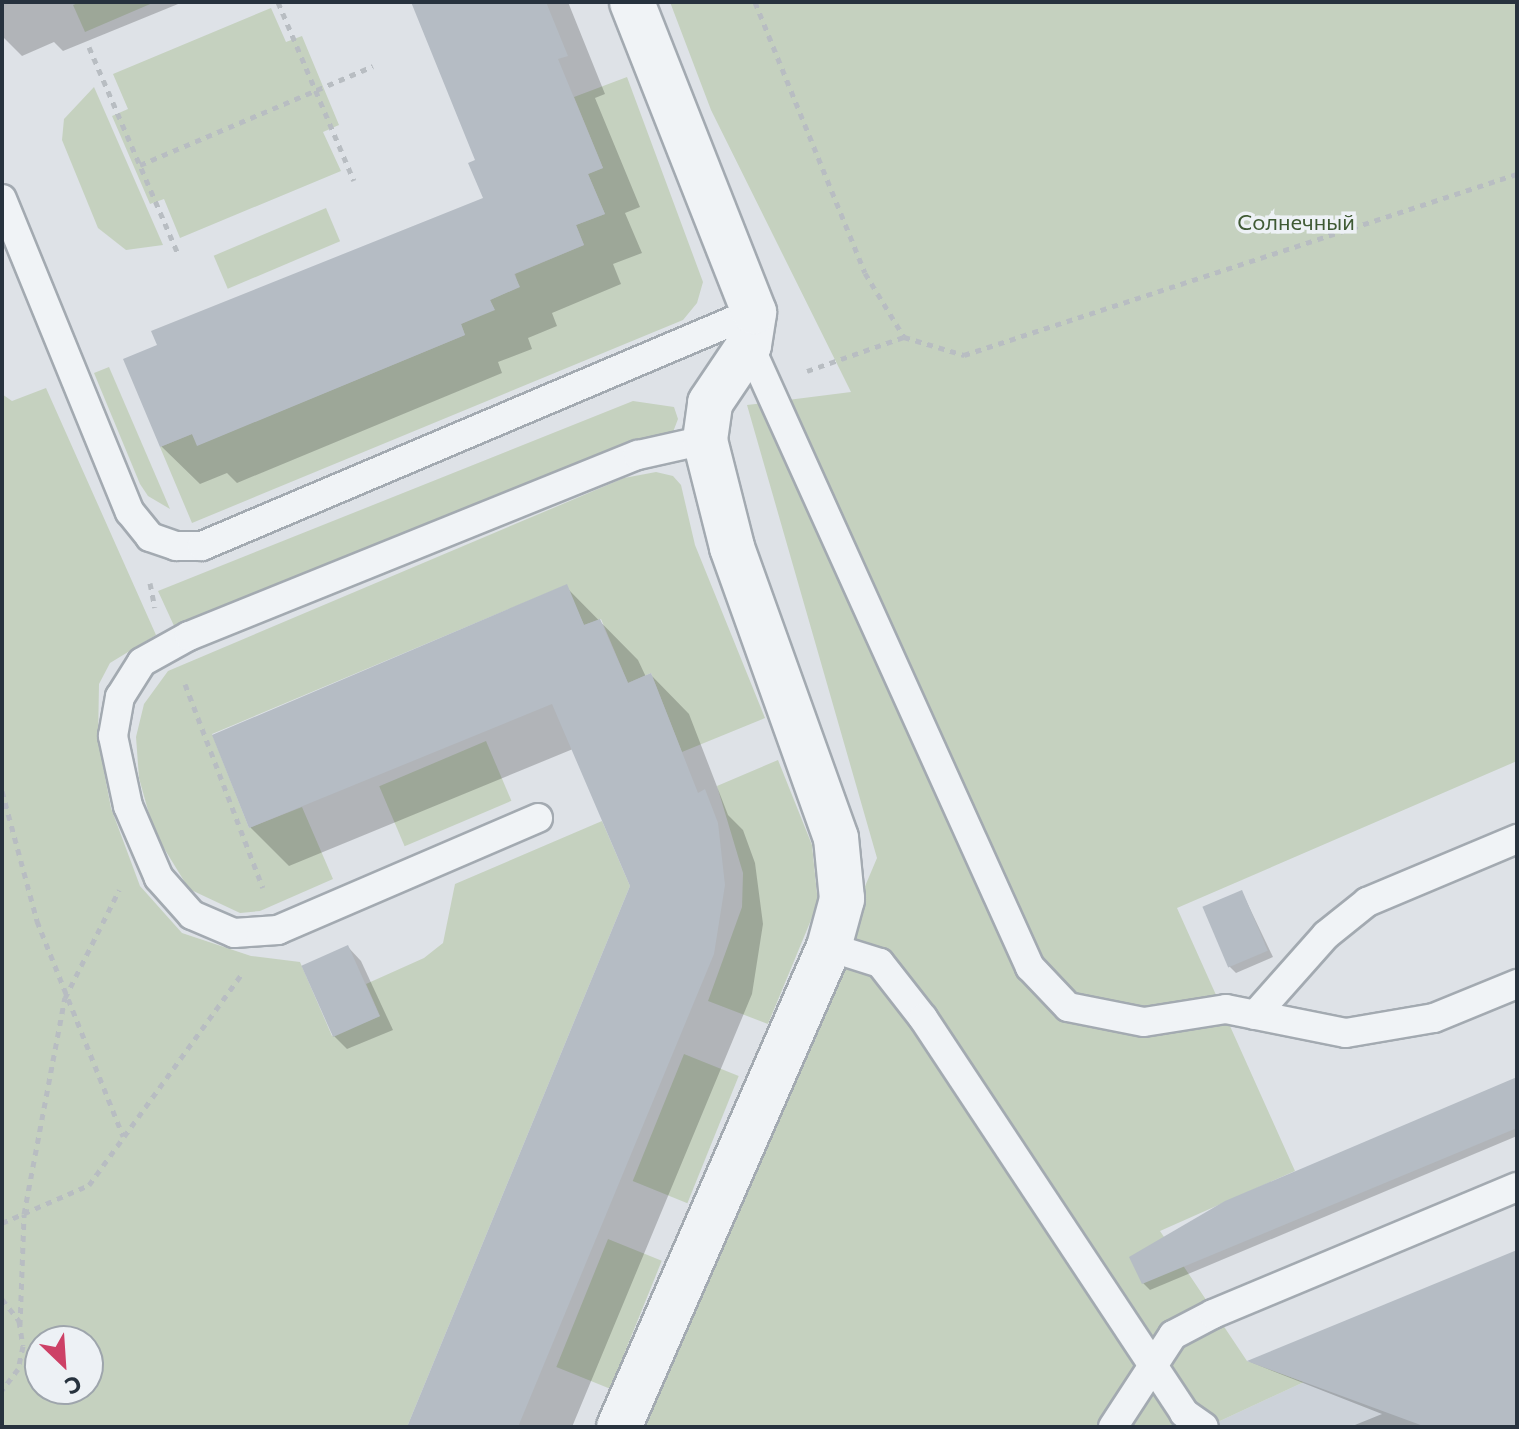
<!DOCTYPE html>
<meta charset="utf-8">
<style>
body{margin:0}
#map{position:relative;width:1519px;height:1429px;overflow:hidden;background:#dee2e7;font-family:Commissioner,sans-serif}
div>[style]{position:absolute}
.built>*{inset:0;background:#ccd2d9}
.green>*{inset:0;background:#c5d1bf;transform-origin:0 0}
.shadow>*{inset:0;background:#0003}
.building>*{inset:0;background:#b5bcc4;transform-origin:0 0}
.path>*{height:5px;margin-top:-2.5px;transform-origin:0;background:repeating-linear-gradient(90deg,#b8bdc2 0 6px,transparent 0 12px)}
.roads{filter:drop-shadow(2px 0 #a3aab1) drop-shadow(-2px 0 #a3aab1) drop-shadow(0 2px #a3aab1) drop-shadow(0 -2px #a3aab1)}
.service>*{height:28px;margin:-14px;padding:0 14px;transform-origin:14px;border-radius:14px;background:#f0f3f6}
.minor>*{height:44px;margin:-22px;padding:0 22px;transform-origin:22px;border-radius:22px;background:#f0f3f6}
span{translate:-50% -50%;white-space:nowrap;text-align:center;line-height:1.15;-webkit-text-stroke:7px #edf1f5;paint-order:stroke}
.park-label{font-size:22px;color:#3f5a34}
.frame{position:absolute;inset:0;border:4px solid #27323e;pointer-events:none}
.north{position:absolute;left:24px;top:1325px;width:80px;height:80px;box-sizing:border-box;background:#edf1f5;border:2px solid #9ea5ac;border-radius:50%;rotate:155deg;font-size:22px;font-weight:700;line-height:32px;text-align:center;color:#27323e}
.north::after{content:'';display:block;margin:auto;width:28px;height:36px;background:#cd4166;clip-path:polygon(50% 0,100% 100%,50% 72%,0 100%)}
</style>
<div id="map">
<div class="built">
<div style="clip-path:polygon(1517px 1292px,1517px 1427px,1207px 1427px,1304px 1382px)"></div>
</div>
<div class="green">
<div style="clip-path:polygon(80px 2px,155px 2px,85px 32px,73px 5px)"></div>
<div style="clip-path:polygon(670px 2px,1517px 2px,1517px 761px,1177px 908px,1295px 1171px,1160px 1231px,1247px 1361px,1304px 1382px,1207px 1427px,636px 1427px,877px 858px,747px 405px,851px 392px,711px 110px)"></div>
<div style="clip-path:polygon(271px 8px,286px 42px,302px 36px,339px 125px,323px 132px,341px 171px,180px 238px,164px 199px,150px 204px,112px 116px,128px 109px,113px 74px)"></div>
<div style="clip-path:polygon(627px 77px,703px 282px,697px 303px,683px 320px,192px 523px,160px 447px,192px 434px,198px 445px,465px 335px,461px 324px,494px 309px,490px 300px,519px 287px,515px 274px,584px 245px,576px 225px,605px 214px,588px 174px,603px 168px,574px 97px)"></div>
<div style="clip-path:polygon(94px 87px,163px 245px,126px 250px,98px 228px,62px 140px,64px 119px)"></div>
<div style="left:326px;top:208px;width:36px;height:122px;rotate:67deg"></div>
<div style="clip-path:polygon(109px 367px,170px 509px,148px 496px,140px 484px,94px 373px)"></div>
<div style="clip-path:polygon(evenodd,46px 388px,156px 635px,110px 663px,99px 684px,98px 740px,111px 808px,140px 886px,182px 933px,251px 956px,300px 962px,332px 1036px,380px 1016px,366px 984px,424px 958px,443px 943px,455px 884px,602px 821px,630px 886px,407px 1427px,2px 1427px,2px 394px,12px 401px,46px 388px,40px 1341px,88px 1341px,88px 1389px,40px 1389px,40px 1341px)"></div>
<div style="clip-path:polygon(633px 401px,674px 407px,678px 419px,673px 432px,629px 441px,175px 628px,158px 591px)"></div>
<div style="clip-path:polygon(656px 472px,673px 476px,681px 485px,695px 545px,765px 718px,682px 752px,651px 673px,628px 683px,601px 619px,584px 625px,566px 585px,212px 734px,249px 828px,302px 807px,333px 879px,260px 911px,240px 913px,189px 889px,154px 832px,139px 778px,136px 737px,144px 704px,168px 671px,624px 478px)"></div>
<div style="left:486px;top:741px;width:65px;height:116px;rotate:67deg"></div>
<div style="clip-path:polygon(778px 760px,812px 845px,818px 903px,768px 1024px,708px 1001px,742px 907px,743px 873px,717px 786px)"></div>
<div style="left:684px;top:1054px;width:59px;height:137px;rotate:22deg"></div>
<div style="left:608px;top:1239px;width:58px;height:138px;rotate:22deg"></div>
</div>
<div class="shadow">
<div style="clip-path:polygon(2px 2px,183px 2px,63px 51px,54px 42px,22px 56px,2px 36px)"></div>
<div style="clip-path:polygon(413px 2px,568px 2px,605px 94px,595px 98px,640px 207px,625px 213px,642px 253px,613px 264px,621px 284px,552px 313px,557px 326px,528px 338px,532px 349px,498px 362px,502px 373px,237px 483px,227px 473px,200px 484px,161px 446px,485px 199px,478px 161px)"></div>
<div style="clip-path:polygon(566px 587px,638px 660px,646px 677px,651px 675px,689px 714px,728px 815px,743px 830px,755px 863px,763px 924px,752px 994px,572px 1427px,409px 1427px,632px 886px,573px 749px,289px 866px,250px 827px)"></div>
<div style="clip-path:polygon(1242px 892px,1273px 957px,1236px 973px,1229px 966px)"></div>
<div style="clip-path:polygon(348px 947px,361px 961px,393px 1030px,347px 1049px,333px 1035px)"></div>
<div style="clip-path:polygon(1517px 1079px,1517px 1136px,1150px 1290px,1143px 1283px)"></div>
<div style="clip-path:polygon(1517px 1252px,1517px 1427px,1350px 1427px,1382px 1414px,1250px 1362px)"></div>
</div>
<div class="building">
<div style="clip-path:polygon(411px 2px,546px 2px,568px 56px,558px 59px,603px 168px,588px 174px,605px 214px,576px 225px,584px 245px,514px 274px,520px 287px,490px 300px,495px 310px,461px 324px,465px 335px,197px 446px,192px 434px,160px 447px,123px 359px,157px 345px,151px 331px,483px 198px,468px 163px,475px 160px)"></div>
<div style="clip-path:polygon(567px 584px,584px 625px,600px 619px,628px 683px,651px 673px,698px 793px,705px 789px,718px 823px,725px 885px,714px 954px,518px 1427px,407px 1427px,630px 886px,552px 704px,249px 828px,212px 735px)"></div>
<div style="left:1242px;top:890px;width:66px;height:43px;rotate:67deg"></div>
<div style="left:348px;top:945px;width:78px;height:51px;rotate:66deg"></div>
<div style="clip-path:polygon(1517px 1077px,1517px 1128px,1142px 1284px,1129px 1257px,1225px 1201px)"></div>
<div style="clip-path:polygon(1517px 1250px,1517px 1427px,1426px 1427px,1247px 1361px)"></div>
</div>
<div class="path">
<div style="left:278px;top:2px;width:194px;rotate:67deg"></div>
<div style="left:755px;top:2px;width:292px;rotate:67.9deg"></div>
<div style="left:865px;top:273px;width:75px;rotate:58.6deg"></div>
<div style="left:904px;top:337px;width:63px;rotate:16.7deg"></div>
<div style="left:964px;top:355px;width:582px;rotate:-18.12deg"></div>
<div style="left:89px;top:47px;width:225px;rotate:66.7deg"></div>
<div style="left:140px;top:165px;width:253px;rotate:-23deg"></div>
<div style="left:807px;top:371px;width:103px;rotate:-19.3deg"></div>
<div style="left:150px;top:583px;width:25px;rotate:79deg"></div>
<div style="left:185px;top:684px;width:218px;rotate:69.1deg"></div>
<div style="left:2px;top:791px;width:135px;rotate:74.9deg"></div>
<div style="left:37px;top:921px;width:232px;rotate:68.2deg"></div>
<div style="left:2px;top:1223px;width:95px;rotate:-23.6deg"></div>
<div style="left:89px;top:1185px;width:261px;rotate:-54.1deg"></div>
<div style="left:2px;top:1299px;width:28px;rotate:52deg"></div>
<div style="left:19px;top:1321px;width:25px;rotate:81deg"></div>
<div style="left:23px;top:1346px;width:24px;rotate:102deg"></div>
<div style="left:18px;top:1369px;width:26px;rotate:127deg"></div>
<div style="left:20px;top:1325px;width:111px;rotate:-87.9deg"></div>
<div style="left:24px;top:1214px;width:220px;rotate:-79.3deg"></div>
<div style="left:65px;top:998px;width:121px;rotate:-63.4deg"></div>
</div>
<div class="roads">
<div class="service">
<div style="left:2px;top:199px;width:338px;rotate:67.8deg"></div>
<div style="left:130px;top:512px;width:32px;rotate:51deg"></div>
<div style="left:150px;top:537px;width:28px;rotate:19deg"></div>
<div style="left:176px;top:546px;width:26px"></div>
<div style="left:202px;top:546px;width:600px;rotate:-22.97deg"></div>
<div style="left:749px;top:345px;width:683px;rotate:65.69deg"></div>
<div style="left:1030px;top:967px;width:55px;rotate:46.5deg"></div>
<div style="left:1068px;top:1007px;width:77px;rotate:11.2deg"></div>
<div style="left:1144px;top:1022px;width:83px;rotate:-9deg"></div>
<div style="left:1226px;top:1009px;width:122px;rotate:11.3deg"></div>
<div style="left:1346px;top:1033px;width:89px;rotate:-9.7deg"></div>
<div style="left:1434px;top:1018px;width:90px;rotate:-22.3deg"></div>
<div style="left:538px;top:818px;width:283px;rotate:156.7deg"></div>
<div style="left:278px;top:930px;width:44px;rotate:176.1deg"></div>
<div style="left:234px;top:933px;width:46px;rotate:-156.8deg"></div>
<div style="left:192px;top:915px;width:50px;rotate:-131.7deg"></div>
<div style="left:159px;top:878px;width:78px;rotate:-113.3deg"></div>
<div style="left:128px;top:806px;width:72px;rotate:-102.1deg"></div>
<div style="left:113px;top:736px;width:40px;rotate:-80deg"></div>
<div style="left:120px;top:697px;width:41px;rotate:-57.8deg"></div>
<div style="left:142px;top:662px;width:54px;rotate:-29deg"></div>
<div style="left:189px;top:636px;width:484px;rotate:-22deg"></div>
<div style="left:638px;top:455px;width:69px;rotate:-12.6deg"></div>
<div style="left:829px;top:947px;width:53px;rotate:17.4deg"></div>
<div style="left:880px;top:963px;width:70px;rotate:52deg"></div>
<div style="left:923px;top:1018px;width:473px;rotate:56.5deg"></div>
<div style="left:1184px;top:1413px;width:24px;rotate:35deg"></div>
<div style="left:1255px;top:1015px;width:107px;rotate:-48.4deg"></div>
<div style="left:1326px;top:935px;width:53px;rotate:-38.8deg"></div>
<div style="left:1367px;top:902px;width:163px;rotate:-22.8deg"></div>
<div style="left:1113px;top:1427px;width:110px;rotate:-56.9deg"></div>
<div style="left:1173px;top:1335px;width:45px;rotate:-27.7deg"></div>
<div style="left:1213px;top:1314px;width:329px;rotate:-22.7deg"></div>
</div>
<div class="minor">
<div style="left:619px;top:1427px;width:524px;rotate:-66.37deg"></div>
<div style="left:829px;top:947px;width:50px;rotate:-74.8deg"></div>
<div style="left:842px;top:899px;width:61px;rotate:-95.6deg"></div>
<div style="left:836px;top:838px;width:309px;rotate:-109.7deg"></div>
<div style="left:732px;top:547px;width:110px;rotate:-104.2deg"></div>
<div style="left:705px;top:440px;width:37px;rotate:-82deg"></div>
<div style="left:710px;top:403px;width:70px;rotate:-56.1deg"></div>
<div style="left:749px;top:345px;width:33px;rotate:-81deg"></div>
<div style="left:754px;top:312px;width:333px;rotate:-111.5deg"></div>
</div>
</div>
<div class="park-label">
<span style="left:1296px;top:222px">Солнечный</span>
</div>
<div class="frame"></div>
<div class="north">С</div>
</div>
